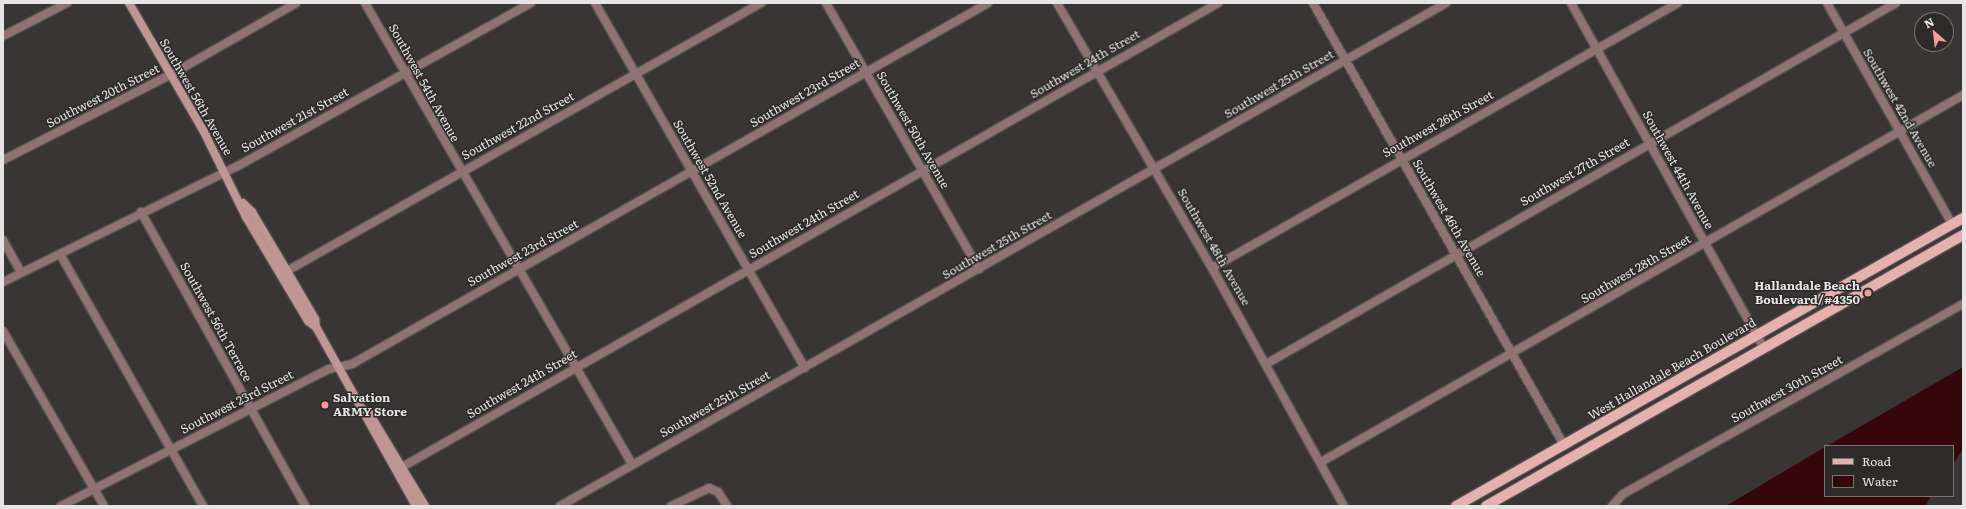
<!DOCTYPE html>
<style>
body{margin:0}
#map{position:relative;width:1966px;height:509px;overflow:hidden;background:#393534;font-family:Literata,serif}
div>[style]{position:absolute}
.water>*{inset:0;background:#35060a}
.roads{filter:drop-shadow(1px 0 #555150) drop-shadow(-1px 0 #555150) drop-shadow(0 1px #555150) drop-shadow(0 -1px #555150)}
.street>*{height:8px;margin:-4px;padding:0 4px;transform-origin:4px;border-radius:4px;background:#8e7372}
.secondary>*{height:8px;margin:-4px;padding:0 4px;transform-origin:4px;border-radius:4px;background:#bf9694}
.primary>*{height:10px;margin:-5px;padding:0 5px;transform-origin:5px;border-radius:5px;background:#e5b0ae}
.dots>*{width:11px;height:11px;translate:-50% -50%;box-sizing:border-box;border:2px solid #2e2a2a;border-radius:50%}
span{translate:-50% -50%;white-space:nowrap;text-align:center;line-height:1.15;-webkit-text-stroke:3px #2e2a2a;paint-order:stroke}
.street-label{font-size:12px;color:#e6e4e4}
.poi-label{font-size:12px;color:#e6e4e4;font-weight:700}
.right{translate:-100% -50%;text-align:right}
.left{translate:0 -50%;text-align:left}
.frame{position:absolute;inset:0;border:4px solid #e6e4e4;pointer-events:none}
.legend{position:absolute;left:1824px;top:445px;width:130px;height:52px;box-sizing:border-box;background:#2e2a2a;border:1px solid #787474;margin:0;padding:5px 7px;list-style:none;font-size:12px;color:#e6e4e4}
.legend li{display:flex;align-items:center;gap:8px;height:20px}
.legend b{width:20px;border:1px solid #787474}
.north{position:absolute;left:1914px;top:12px;width:40px;height:40px;box-sizing:border-box;background:#2e2a2a;border:1px solid #787474;border-radius:50%;rotate:332deg;font-size:11px;font-weight:700;line-height:16px;text-align:center;color:#e6e4e4}
.north::after{content:'';display:block;margin:auto;width:14px;height:18px;background:#f59b9a;clip-path:polygon(50% 0,100% 100%,50% 72%,0 100%)}
</style>
<div id="map">
<div class="water">
<div style="clip-path:polygon(1963px 367px,1963px 449px,1953px 464px,1953px 446px,1827px 446px)"></div>
<div style="clip-path:polygon(1825px 447px,1825px 496px,1931px 496px,1925px 506px,1726px 506px)"></div>
</div>
<div class="roads">
<div class="street">
<div style="left:365px;top:3px;width:533px;rotate:59.92deg"></div>
<div style="left:595px;top:3px;width:421px;rotate:60.1deg"></div>
<div style="left:826px;top:3px;width:307px;rotate:60.1deg"></div>
<div style="left:1057px;top:3px;width:307px;rotate:59.7deg"></div>
<div style="left:1212px;top:268px;width:272px;rotate:61deg"></div>
<div style="left:1313px;top:3px;width:508px;rotate:60.41deg"></div>
<div style="left:1571px;top:3px;width:395px;rotate:60.8deg"></div>
<div style="left:1827px;top:3px;width:254px;rotate:60.5deg"></div>
<div style="left:3px;top:36px;width:72px;rotate:-27.3deg"></div>
<div style="left:3px;top:160px;width:187px;rotate:-27deg"></div>
<div style="left:170px;top:75px;width:145px;rotate:-29.7deg"></div>
<div style="left:141px;top:212px;width:337px;rotate:60.8deg"></div>
<div style="left:3px;top:240px;width:37px;rotate:61deg"></div>
<div style="left:60px;top:254px;width:290px;rotate:60.4deg"></div>
<div style="left:1212px;top:268px;width:536px;rotate:-29.63deg"></div>
<div style="left:287px;top:271px;width:545px;rotate:-29.48deg"></div>
<div style="left:3px;top:282px;width:262px;rotate:-26.3deg"></div>
<div style="left:238px;top:166px;width:335px;rotate:-29.1deg"></div>
<div style="left:3px;top:331px;width:202px;rotate:60deg"></div>
<div style="left:1266px;top:364px;width:726px;rotate:-29.81deg"></div>
<div style="left:1321px;top:462px;width:739px;rotate:-29.75deg"></div>
<div style="left:402px;top:467px;width:939px;rotate:-29.62deg"></div>
<div style="left:61px;top:506px;width:301px;rotate:-27.1deg"></div>
<div style="left:329px;top:369px;width:24px;rotate:-12deg"></div>
<div style="left:352px;top:364px;width:731px;rotate:-29.58deg"></div>
<div style="left:560px;top:506px;width:1019px;rotate:-29.58deg"></div>
<div style="left:671px;top:506px;width:42px;rotate:-25.3deg"></div>
<div style="left:709px;top:488px;width:10px;rotate:24deg"></div>
<div style="left:718px;top:492px;width:17px;rotate:57deg"></div>
<div style="left:1612px;top:506px;width:16px;rotate:-47deg"></div>
<div style="left:1623px;top:494px;width:389px;rotate:-29.2deg"></div>
</div>
<div class="secondary">
<div style="left:129px;top:3px;width:149px;rotate:59.8deg"></div>
<div style="left:204px;top:132px;width:95px;rotate:63.7deg"></div>
<div style="left:246px;top:217px;width:121px;rotate:59.2deg"></div>
<div style="left:308px;top:321px;width:10px;rotate:37deg"></div>
<div style="left:316px;top:327px;width:205px;rotate:60.8deg"></div>
<div style="left:243px;top:203px;width:13px;rotate:45deg"></div>
<div style="left:252px;top:212px;width:69px;rotate:59.3deg"></div>
<div style="left:287px;top:271px;width:56px;rotate:59.7deg"></div>
<div style="left:315px;top:319px;width:8px;rotate:83deg"></div>
<div style="left:362px;top:409px;width:8px;rotate:30deg"></div>
<div style="left:369px;top:413px;width:109px;rotate:58.9deg"></div>
</div>
<div class="primary">
<div style="left:1456px;top:506px;width:583px;rotate:-29.6deg"></div>
<div style="left:1486px;top:506px;width:549px;rotate:-29.6deg"></div>
</div>
</div>
<div class="dots">
<div style="left:1868px;top:293px;background:#f59b9a"></div>
<div style="left:325px;top:405px;background:#f59b9a"></div>
</div>
<div class="street-label">
<span style="left:1085px;top:64px;rotate:-30deg">Southwest 24th Street</span>
<span style="left:424px;top:83px;rotate:61deg">Southwest 54th Avenue</span>
<span style="left:1279px;top:84px;rotate:-30deg">Southwest 25th Street</span>
<span style="left:805px;top:93px;rotate:-30deg">Southwest 23rd Street</span>
<span style="left:103px;top:96px;rotate:-27deg">Southwest 20th Street</span>
<span style="left:196px;top:97px;rotate:60deg">Southwest 56th Avenue</span>
<span style="left:1900px;top:108px;rotate:60deg">Southwest 42nd Avenue</span>
<span style="left:295px;top:120px;rotate:-29deg">Southwest 21st Street</span>
<span style="left:1438px;top:124px;rotate:-29deg">Southwest 26th Street</span>
<span style="left:518px;top:126px;rotate:-29deg">Southwest 22nd Street</span>
<span style="left:913px;top:130px;rotate:60deg">Southwest 50th Avenue</span>
<span style="left:1678px;top:170px;rotate:61deg">Southwest 44th Avenue</span>
<span style="left:1575px;top:172px;rotate:-30deg">Southwest 27th Street</span>
<span style="left:710px;top:179px;rotate:60deg">Southwest 52nd Avenue</span>
<span style="left:1449px;top:218px;rotate:60deg">Southwest 46th Avenue</span>
<span style="left:804px;top:224px;rotate:-30deg">Southwest 24th Street</span>
<span style="left:997px;top:245px;rotate:-30deg">Southwest 25th Street</span>
<span style="left:1214px;top:247px;rotate:60deg">Southwest 48th Avenue</span>
<span style="left:523px;top:253px;rotate:-29deg">Southwest 23rd Street</span>
<span style="left:1636px;top:269px;rotate:-30deg">Southwest 28th Street</span>
<span style="left:216px;top:322px;rotate:61deg">Southwest 56th Terrace</span>
<span style="left:1672px;top:369px;rotate:-30deg">West Hallandale Beach Boulevard</span>
<span style="left:522px;top:384px;rotate:-30deg">Southwest 24th Street</span>
<span style="left:1787px;top:389px;rotate:-29deg">Southwest 30th Street</span>
<span style="left:237px;top:402px;rotate:-27deg">Southwest 23rd Street</span>
<span style="left:715px;top:404px;rotate:-29deg">Southwest 25th Street</span>
</div>
<div class="poi-label">
<span class="right" style="left:1860px;top:293px">Hallandale Beach<br>Boulevard/#4350</span>
<span class="left" style="left:333px;top:405px">Salvation<br>ARMY Store</span>
</div>
<div class="frame"></div>
<ul class="legend">
<li><b style="height:5px;background:#e5b0ae"></b>Road</li>
<li><b style="height:11px;background:#35060a"></b>Water</li>
</ul>
<div class="north">N</div>
</div>
